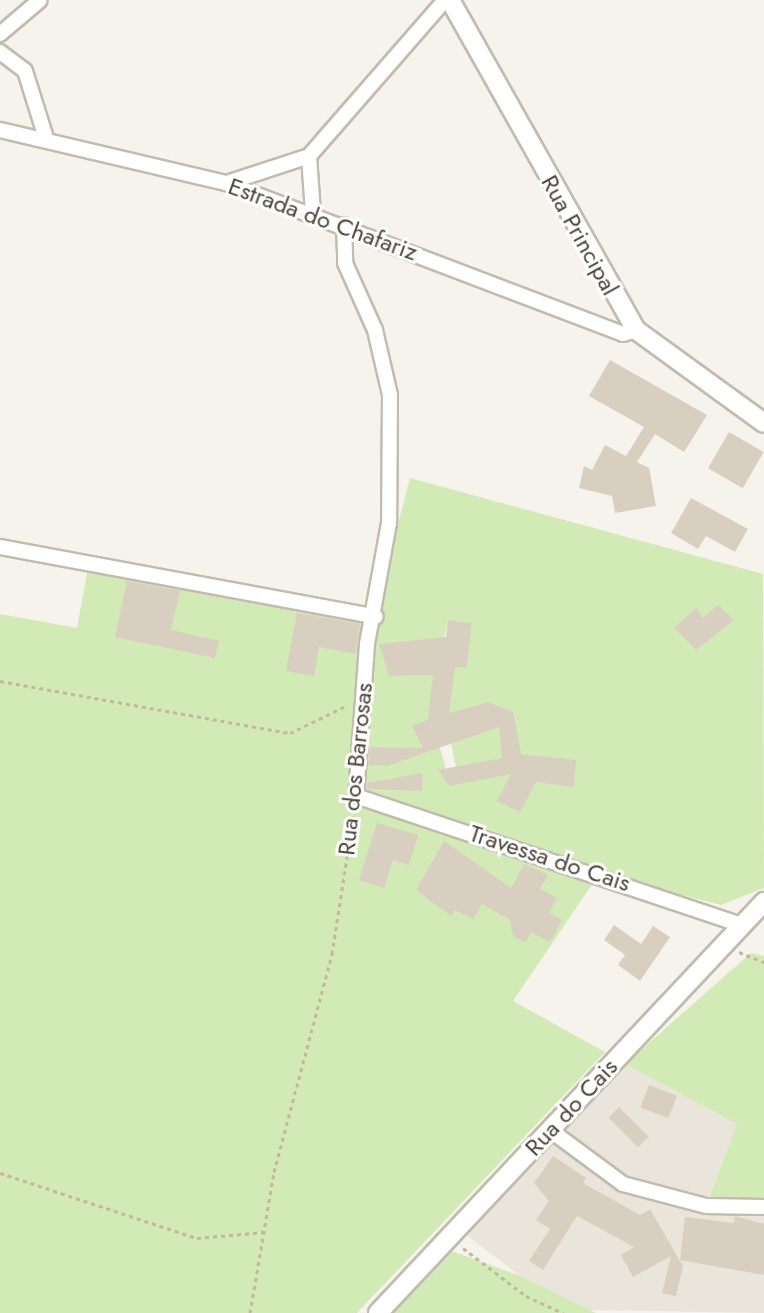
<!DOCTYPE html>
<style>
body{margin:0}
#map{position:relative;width:764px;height:1313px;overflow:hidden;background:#f6f3ec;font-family:Jost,sans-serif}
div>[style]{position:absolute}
.residential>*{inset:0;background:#eae5da}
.green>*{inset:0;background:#d2eab5}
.building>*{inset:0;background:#d8cfc1;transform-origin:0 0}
.path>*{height:3px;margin-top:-1.5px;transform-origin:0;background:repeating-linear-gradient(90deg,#c4b79f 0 4px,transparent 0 8px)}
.roads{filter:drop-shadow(2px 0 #c2bbae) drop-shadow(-2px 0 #c2bbae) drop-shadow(0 2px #c2bbae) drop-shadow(0 -2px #c2bbae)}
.minor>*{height:14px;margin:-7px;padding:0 7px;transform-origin:7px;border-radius:7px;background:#fff}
.tertiary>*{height:18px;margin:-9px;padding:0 9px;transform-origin:9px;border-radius:9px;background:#fff}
span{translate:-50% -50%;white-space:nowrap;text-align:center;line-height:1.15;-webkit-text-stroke:6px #fff;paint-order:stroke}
.street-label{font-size:24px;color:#4b4439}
</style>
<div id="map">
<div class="residential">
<div style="clip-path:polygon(625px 1064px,737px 1124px,706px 1205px,764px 1207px,764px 1313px,586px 1310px,520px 1276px,465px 1234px)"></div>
</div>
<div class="green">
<div style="clip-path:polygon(evenodd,410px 478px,763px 574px,764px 888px,721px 905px,599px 874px,513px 1001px,605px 1052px,357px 1313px,0 1313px,0 614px,77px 628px,89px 562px,374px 616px,410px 478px,448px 620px,472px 623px,467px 668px,439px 664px,448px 620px,410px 478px,488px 702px,451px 743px,456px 767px,492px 760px,496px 777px,446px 769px,435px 731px,417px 737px,413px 726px,488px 702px)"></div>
<div style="clip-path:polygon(751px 953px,764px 956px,764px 1207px,706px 1206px,737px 1124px,625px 1064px)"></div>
<div style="clip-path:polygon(452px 1251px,520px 1276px,596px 1313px,394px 1313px)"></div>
</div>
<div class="building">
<div style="clip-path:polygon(610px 360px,707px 415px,684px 452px,655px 434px,637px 462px,649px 468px,656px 506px,615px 513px,612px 496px,579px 488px,584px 466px,592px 470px,605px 445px,626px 456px,644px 427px,589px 396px)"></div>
<div style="left:729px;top:432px;width:40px;height:42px;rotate:30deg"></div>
<div style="clip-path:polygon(691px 498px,748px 529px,735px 552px,706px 536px,698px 549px,671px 533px)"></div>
<div style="clip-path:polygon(127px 581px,180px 591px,171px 630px,219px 641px,215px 658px,115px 637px)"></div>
<div style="clip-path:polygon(718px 605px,734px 620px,696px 650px,674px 628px,696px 608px,703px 618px)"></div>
<div style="clip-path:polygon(297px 613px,360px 624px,355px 654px,319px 647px,314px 676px,286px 671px)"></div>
<div style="clip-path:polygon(448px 620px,472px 623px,467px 668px,455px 667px,449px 713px,488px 702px,513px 712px,521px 754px,576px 760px,574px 787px,536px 782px,520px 812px,497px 801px,511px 774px,449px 786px,438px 770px,502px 758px,499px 727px,387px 766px,368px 765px,370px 747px,423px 748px,412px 726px,428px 720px,433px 675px,389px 676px,379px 644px,446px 637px)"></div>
<div style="clip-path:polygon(423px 773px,422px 791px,367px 789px,367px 783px)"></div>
<div style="clip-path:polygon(377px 823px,418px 835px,409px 865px,393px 860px,384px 888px,359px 880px)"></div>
<div style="clip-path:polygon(444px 841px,511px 888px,524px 864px,548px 875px,540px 889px,557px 898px,549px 913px,562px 920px,550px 942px,531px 932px,526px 943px,513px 936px,510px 920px,482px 904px,473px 919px,455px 910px,451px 916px,416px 890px)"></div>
<div style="clip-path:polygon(614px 925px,641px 944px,653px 926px,670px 937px,640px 981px,618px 965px,625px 955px,604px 940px)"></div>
<div style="left:649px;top:1085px;width:30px;height:24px;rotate:21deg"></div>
<div style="left:619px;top:1107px;width:42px;height:15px;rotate:45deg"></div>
<div style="clip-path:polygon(553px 1156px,586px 1178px,583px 1183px,640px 1215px,650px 1209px,683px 1266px,676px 1296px,662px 1293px,671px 1256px,633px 1277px,621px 1255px,634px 1247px,577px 1216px,543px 1270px,529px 1261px,550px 1229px,536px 1220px,549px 1201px,534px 1183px)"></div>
<div style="clip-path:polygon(735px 1216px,764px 1224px,764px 1275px,680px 1260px,685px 1217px,734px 1223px)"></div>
</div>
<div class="path">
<div style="left:0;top:681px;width:295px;rotate:10.2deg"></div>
<div style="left:290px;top:733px;width:64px;rotate:-25.8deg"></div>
<div style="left:739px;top:952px;width:27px;rotate:22deg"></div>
<div style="left:0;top:1173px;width:207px;rotate:18.3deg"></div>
<div style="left:197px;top:1238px;width:67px;rotate:-5.1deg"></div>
<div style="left:463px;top:1248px;width:79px;rotate:37.3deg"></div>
<div style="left:526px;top:1296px;width:41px;rotate:24.7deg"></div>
<div style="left:250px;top:1313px;width:143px;rotate:-80.3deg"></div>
<div style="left:274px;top:1172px;width:226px;rotate:-75.1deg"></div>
<div style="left:332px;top:954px;width:144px;rotate:-81.2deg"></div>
</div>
<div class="roads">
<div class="minor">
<div style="left:0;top:34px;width:52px;rotate:-40.4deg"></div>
<div style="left:0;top:52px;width:31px;rotate:37deg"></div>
<div style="left:25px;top:71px;width:67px;rotate:72.6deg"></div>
<div style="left:0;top:130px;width:232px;rotate:13.2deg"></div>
<div style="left:226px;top:183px;width:425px;rotate:20.8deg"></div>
<div style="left:623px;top:334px;width:14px;rotate:-17deg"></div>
<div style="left:309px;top:156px;width:57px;rotate:86deg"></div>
<div style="left:230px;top:182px;width:83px;rotate:-18.2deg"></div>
<div style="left:309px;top:156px;width:207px;rotate:-48.9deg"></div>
<div style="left:344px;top:225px;width:38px;rotate:88deg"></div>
<div style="left:345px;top:263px;width:73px;rotate:65.9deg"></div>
<div style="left:375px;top:330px;width:67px;rotate:77deg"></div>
<div style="left:390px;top:395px;width:128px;rotate:90.4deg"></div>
<div style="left:389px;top:523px;width:123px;rotate:100.3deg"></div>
<div style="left:367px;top:644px;width:152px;rotate:94.1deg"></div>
<div style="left:356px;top:796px;width:407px;rotate:18.5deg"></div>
<div style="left:0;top:547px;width:382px;rotate:10.5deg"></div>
<div style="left:550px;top:1130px;width:91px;rotate:36.5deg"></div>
<div style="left:623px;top:1184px;width:86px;rotate:14.8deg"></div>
<div style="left:706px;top:1206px;width:58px;rotate:1deg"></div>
</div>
<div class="tertiary">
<div style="left:450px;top:0;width:379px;rotate:60.6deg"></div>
<div style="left:636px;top:330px;width:158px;rotate:36deg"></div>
<div style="left:378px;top:1313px;width:564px;rotate:-46.8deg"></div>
</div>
</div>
<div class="street-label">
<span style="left:323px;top:219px;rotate:20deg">Estrada do Chafariz</span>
<span style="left:580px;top:235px;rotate:61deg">Rua Principal</span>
<span style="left:355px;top:769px;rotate:-84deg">Rua dos Barrosas</span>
<span style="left:550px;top:858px;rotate:18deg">Travessa do Cais</span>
<span style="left:571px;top:1107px;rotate:-47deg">Rua do Cais</span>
</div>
</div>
